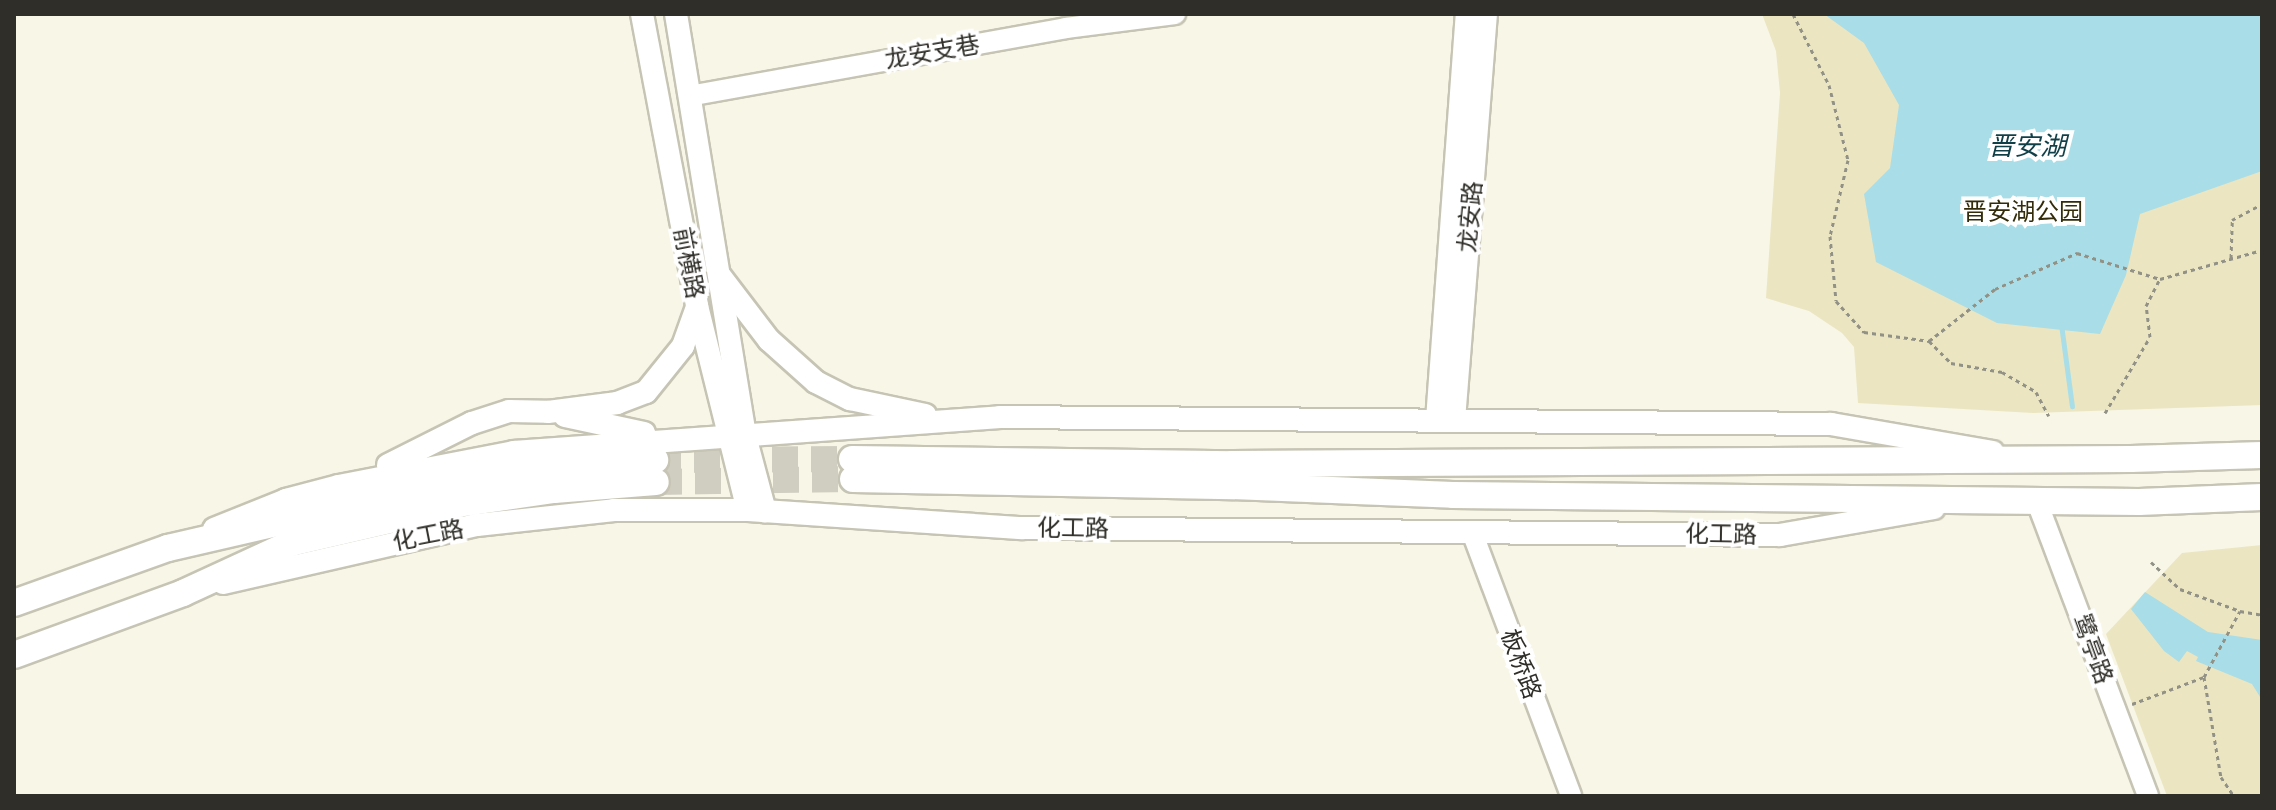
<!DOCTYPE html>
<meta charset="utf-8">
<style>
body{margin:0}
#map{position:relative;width:2276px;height:810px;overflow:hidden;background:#f8f6e6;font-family:"IBM Plex Sans","Noto Sans SC",sans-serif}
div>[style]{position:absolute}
.green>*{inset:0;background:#ebe5c1}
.water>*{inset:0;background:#a9dde7}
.stream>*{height:5px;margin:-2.5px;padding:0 2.5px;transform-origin:2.5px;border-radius:2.5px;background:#a9dde7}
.trunk-tunnel>*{height:26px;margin-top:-13px;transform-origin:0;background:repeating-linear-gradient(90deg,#d0cec0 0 26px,transparent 0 39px)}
.path>*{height:3px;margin-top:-1.5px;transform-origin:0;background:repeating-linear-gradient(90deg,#929186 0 4px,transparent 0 8px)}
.roads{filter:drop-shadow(2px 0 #c6c4b4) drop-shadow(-2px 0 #c6c4b4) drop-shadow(0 2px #c6c4b4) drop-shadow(0 -2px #c6c4b4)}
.tertiary>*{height:20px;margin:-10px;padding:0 10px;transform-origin:10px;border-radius:10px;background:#fff}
.secondary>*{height:22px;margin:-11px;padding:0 11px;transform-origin:11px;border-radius:11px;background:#fff}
.trunk>*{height:26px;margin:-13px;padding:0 13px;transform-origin:13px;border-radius:13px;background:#fff}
span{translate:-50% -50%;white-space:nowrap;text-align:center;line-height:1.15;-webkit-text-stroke:8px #fff;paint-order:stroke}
.street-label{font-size:24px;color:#2f2e28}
.park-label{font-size:24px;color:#322c0a}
.water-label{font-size:26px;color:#103f48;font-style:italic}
.frame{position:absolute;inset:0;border:16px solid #2f2e28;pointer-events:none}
</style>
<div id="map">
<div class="green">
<div style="clip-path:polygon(1762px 14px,2262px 14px,2262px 405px,2033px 413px,1858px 403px,1854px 347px,1842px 333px,1809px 311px,1766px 298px,1780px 93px,1776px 51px)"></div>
<div style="clip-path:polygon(2262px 545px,2262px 796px,2167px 796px,2106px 634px,2182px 553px)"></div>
</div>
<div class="water">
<div style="clip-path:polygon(1824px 14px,2262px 14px,2262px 171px,2140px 214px,2126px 275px,2100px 334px,1997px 323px,1876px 262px,1864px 194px,1890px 168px,1899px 105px,1864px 43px)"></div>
<div style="clip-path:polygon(2145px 592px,2208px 632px,2262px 640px,2262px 700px,2252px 684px,2196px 661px,2198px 657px,2187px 651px,2179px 662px,2164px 651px,2131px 609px)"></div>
</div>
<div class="stream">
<div style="left:2061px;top:324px;width:83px;rotate:82.4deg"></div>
</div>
<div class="trunk-tunnel">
<div style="left:655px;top:460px;width:197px;rotate:-0.3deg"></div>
<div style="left:656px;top:482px;width:197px;rotate:-0.9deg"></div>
</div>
<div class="path">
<div style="left:1793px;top:14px;width:80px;rotate:63.1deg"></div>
<div style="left:1829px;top:85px;width:77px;rotate:75.8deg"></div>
<div style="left:1848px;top:160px;width:78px;rotate:103.3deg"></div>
<div style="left:1830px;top:236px;width:65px;rotate:84.7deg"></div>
<div style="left:1836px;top:301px;width:42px;rotate:47.9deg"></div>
<div style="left:1864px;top:332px;width:66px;rotate:7.9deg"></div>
<div style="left:1929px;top:341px;width:84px;rotate:-38.2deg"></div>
<div style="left:1995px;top:289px;width:90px;rotate:-23.7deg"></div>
<div style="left:2077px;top:253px;width:87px;rotate:17.4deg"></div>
<div style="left:2160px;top:279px;width:106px;rotate:-15.9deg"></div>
<div style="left:2231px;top:258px;width:38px;rotate:-88deg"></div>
<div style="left:2232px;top:220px;width:34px;rotate:-28deg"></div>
<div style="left:1929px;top:341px;width:31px;rotate:45deg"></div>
<div style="left:1951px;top:363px;width:52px;rotate:10deg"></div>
<div style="left:2002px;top:372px;width:39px;rotate:30deg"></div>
<div style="left:2036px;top:392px;width:27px;rotate:62deg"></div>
<div style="left:2105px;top:413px;width:88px;rotate:-59.4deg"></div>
<div style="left:2150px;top:337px;width:31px;rotate:-97deg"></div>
<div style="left:2146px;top:306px;width:29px;rotate:-63deg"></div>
<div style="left:2151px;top:562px;width:40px;rotate:43deg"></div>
<div style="left:2180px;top:589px;width:64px;rotate:20.1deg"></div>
<div style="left:2240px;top:611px;width:22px;rotate:10deg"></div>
<div style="left:2204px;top:677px;width:75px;rotate:-61.4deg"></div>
<div style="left:2132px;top:704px;width:77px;rotate:-20.6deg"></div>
<div style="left:2204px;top:677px;width:101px;rotate:80.4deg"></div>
<div style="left:2221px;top:777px;width:23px;rotate:56deg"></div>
</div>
<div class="roads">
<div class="tertiary">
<div style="left:689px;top:96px;width:383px;rotate:-10.2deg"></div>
<div style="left:1066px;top:28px;width:110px;rotate:-7.3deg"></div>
<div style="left:2037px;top:502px;width:314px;rotate:69.3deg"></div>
<div style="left:1472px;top:532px;width:282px;rotate:69.4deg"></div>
</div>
<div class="secondary">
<div style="left:642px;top:14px;width:297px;rotate:79.3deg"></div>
<div style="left:697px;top:306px;width:210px;rotate:76deg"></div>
<div style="left:676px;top:14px;width:428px;rotate:80.7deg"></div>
<div style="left:745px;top:436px;width:78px;rotate:75.1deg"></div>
<div style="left:720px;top:276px;width:81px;rotate:52.6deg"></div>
<div style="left:769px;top:340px;width:63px;rotate:41.8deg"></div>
<div style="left:816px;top:382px;width:38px;rotate:27deg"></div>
<div style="left:850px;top:399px;width:77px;rotate:12deg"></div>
<div style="left:565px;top:416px;width:81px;rotate:12.1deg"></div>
<div style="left:1437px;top:420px;width:407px;rotate:-85.8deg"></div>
<div style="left:1454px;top:420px;width:407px;rotate:-85.5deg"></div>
<div style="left:388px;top:465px;width:94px;rotate:-26.6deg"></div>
<div style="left:472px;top:423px;width:39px;rotate:-18deg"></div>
<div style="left:509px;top:411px;width:39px;rotate:1deg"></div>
<div style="left:548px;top:412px;width:70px;rotate:-7.4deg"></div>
<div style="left:617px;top:403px;width:31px;rotate:-21deg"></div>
<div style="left:646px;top:392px;width:59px;rotate:-51.2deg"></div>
<div style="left:683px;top:346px;width:41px;rotate:-70.3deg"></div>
<div style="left:214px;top:529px;width:78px;rotate:-21.9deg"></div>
<div style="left:286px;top:500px;width:55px;rotate:-14.8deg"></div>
<div style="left:339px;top:486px;width:178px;rotate:-11deg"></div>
<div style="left:514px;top:452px;width:487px;rotate:-4.1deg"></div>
<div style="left:1000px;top:417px;width:831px;rotate:0.48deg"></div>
<div style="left:1831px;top:424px;width:164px;rotate:9.8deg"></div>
<div style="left:223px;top:583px;width:261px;rotate:-12.9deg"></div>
<div style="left:477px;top:525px;width:138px;rotate:-6.2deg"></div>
<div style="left:614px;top:510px;width:134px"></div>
<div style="left:748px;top:510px;width:275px;rotate:3.8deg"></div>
<div style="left:1022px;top:528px;width:758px;rotate:0.53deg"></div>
<div style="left:1780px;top:535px;width:156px;rotate:-9.9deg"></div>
</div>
<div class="trunk">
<div style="left:852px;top:459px;width:380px;rotate:0.8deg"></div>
<div style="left:1232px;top:464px;width:899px;rotate:-0.32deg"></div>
<div style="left:2131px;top:459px;width:131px;rotate:-1.7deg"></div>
<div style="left:853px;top:479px;width:379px;rotate:1.1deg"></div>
<div style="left:1232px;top:486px;width:221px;rotate:2.3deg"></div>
<div style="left:1453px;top:495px;width:686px;rotate:0.58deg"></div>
<div style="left:2139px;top:502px;width:123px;rotate:-2.3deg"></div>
<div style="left:14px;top:603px;width:164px;rotate:-19.7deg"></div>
<div style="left:168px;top:548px;width:240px;rotate:-13deg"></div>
<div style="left:402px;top:494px;width:102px;rotate:-10.8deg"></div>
<div style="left:502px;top:475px;width:154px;rotate:-5.6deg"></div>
<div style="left:14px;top:655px;width:180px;rotate:-20.1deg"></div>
<div style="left:183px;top:593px;width:122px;rotate:-24.7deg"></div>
<div style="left:294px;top:542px;width:168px;rotate:-13deg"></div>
<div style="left:458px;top:504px;width:97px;rotate:-8.3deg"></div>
<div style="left:554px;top:490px;width:102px;rotate:-4.5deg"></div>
</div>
</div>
<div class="street-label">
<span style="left:932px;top:52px;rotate:-10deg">龙安支巷</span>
<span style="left:1470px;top:217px;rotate:-85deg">龙安路</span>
<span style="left:689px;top:263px;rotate:79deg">前横路</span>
<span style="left:1073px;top:528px;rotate:1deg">化工路</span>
<span style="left:1721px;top:534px;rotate:1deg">化工路</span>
<span style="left:428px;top:535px;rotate:-11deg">化工路</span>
<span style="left:2093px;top:649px;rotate:70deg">鹭亭路</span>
<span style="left:1521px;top:664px;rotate:70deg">板桥路</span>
</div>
<div class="park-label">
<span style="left:2023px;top:212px">晋安湖公园</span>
</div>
<div class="water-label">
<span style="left:2027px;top:146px">晋安湖</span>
</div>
<div class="frame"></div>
</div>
